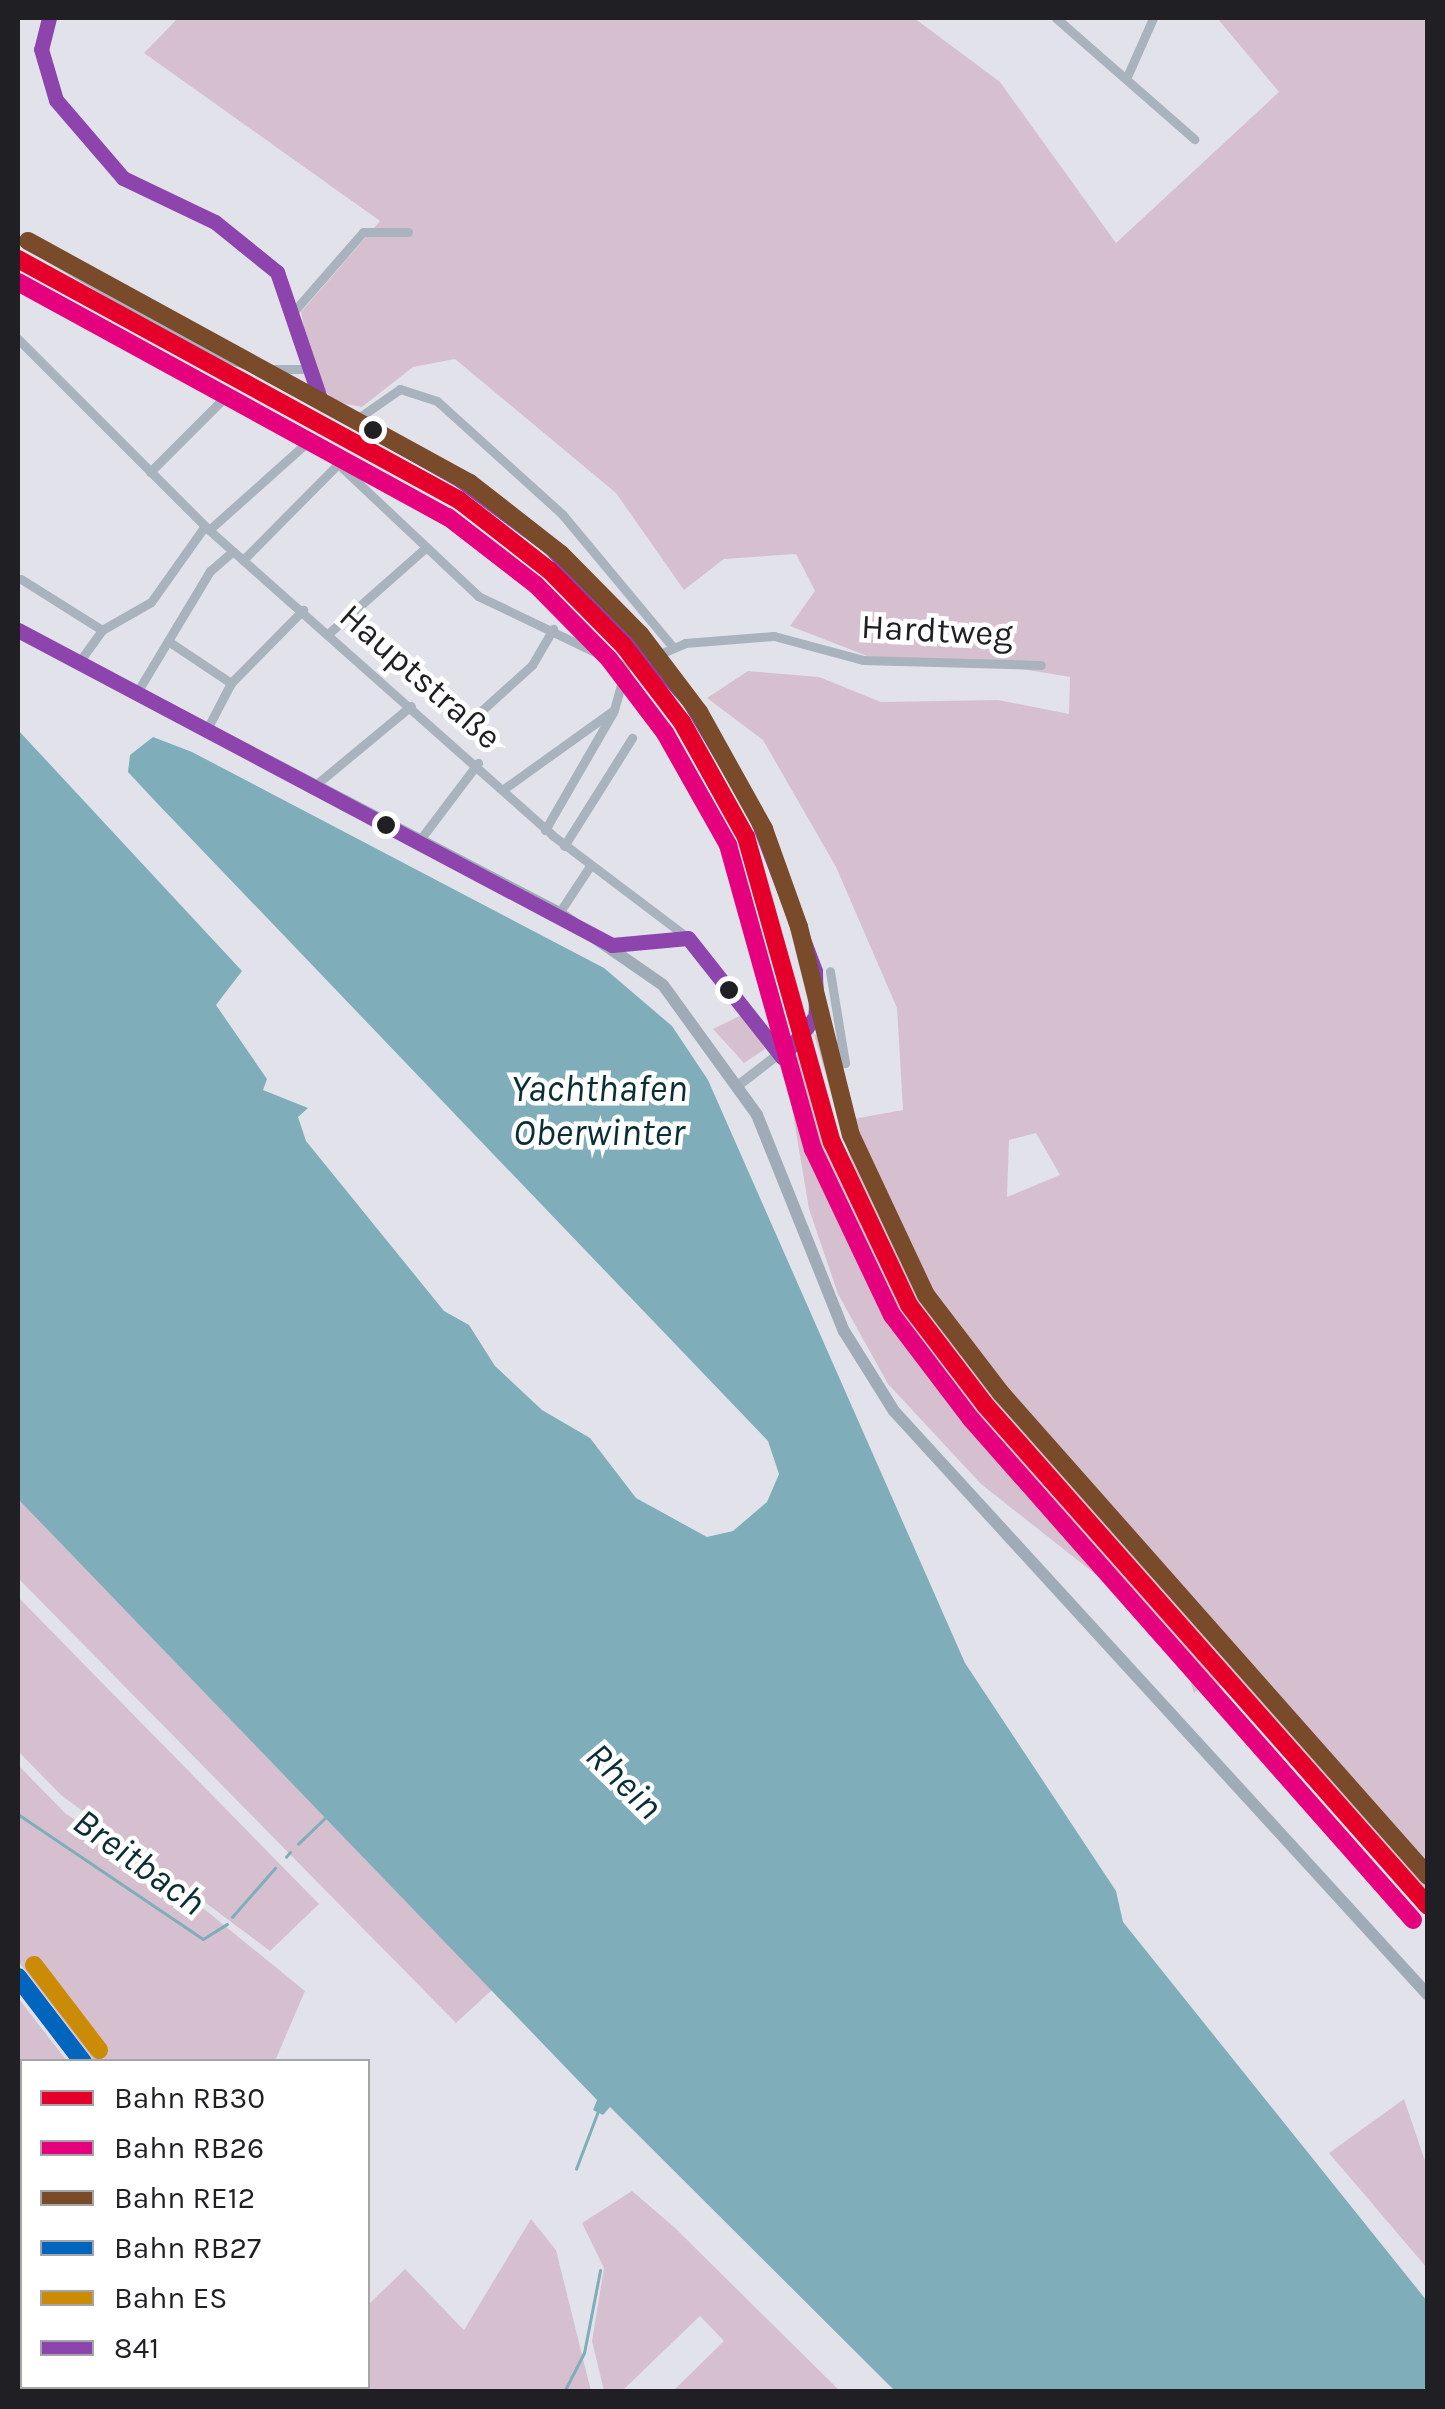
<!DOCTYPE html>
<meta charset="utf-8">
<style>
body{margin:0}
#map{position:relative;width:1445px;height:2409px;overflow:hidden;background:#e2e3ea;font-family:Karla,sans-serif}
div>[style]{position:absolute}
.green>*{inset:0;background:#d6c0cf}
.water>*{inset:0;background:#7faeba}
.stream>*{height:2.5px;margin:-1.25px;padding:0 1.25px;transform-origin:1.25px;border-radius:1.25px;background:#7faeba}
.minor>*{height:9px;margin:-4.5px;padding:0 4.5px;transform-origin:4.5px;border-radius:4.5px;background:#a8b3be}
.tertiary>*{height:10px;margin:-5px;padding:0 5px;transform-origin:5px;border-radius:5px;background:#a8b3be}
.primary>*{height:12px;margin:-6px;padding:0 6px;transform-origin:6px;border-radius:6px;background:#9facb7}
.bus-1>*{height:15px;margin:-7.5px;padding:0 7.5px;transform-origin:7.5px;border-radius:7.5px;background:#8e44ad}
.rail-1>*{height:18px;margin:-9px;padding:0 9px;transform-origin:9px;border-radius:9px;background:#e4002b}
.rail-2>*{height:18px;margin:-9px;padding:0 9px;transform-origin:9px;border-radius:9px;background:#e5007d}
.rail-3>*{height:18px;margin:-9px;padding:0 9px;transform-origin:9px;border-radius:9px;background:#7a4b2a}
.rail-4>*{height:18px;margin:-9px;padding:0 9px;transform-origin:9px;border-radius:9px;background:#0065bd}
.rail-5>*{height:18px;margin:-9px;padding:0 9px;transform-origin:9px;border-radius:9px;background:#cc8b07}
.dots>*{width:28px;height:28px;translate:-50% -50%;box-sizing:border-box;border:5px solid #fff;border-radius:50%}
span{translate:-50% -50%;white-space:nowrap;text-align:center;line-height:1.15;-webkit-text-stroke:9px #fff;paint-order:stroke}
.street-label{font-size:35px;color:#1f1f24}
.water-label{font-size:38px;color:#0b2e35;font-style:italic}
.frame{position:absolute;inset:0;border:20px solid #1f1f24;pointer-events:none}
.legend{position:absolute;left:20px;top:2059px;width:350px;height:330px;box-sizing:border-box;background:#fff;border:2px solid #a5a5a7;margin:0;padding:12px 18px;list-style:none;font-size:30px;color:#1f1f24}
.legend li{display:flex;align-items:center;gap:20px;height:50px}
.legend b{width:50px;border:2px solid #a5a5a7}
</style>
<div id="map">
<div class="green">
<div style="clip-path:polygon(evenodd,178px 18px,914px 18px,1000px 82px,1116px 243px,1279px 92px,1217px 18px,1427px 18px,1427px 1893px,992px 1400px,917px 1300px,858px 1185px,814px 1034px,823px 1037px,853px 1119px,903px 1110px,897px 1008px,836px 867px,763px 740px,707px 698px,748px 671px,819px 677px,881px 702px,998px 700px,1069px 714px,1070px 677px,987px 663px,893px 666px,790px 626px,815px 591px,796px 554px,724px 559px,684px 590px,616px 493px,455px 359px,413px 367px,362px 407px,335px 402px,314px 377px,301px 312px,380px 221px,144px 53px,178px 18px,1036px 1133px,1060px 1175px,1007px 1197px,1009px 1140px,1036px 1133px)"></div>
<div style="clip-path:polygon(744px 1014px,765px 1049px,744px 1063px,713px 1029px)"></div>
<div style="clip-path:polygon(802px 1049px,845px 1190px,921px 1332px,1223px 1682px,1217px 1688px,1210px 1680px,1194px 1693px,1187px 1670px,1104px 1581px,981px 1484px,888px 1384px,838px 1294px,809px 1209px,785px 1067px)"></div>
<div style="clip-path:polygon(18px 1499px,492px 1990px,456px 2023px,18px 1578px)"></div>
<div style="clip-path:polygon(18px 1597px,319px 1904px,270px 1951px,61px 1795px,18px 1751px)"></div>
<div style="clip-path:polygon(18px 1765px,66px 1814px,171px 1882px,305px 1991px,275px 2061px,94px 2061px,18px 1961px)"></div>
<div style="clip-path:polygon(18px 1997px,19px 1999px,67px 2061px,18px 2069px)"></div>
<div style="clip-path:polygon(1404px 2099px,1427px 2167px,1427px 2268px,1329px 2153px)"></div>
<div style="clip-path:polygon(632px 2191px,673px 2226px,840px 2391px,673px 2391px,724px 2341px,700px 2316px,622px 2391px,604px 2391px,592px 2341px,604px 2268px,582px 2223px)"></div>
<div style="clip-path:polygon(531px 2219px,556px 2250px,591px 2391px,343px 2391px,368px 2386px,368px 2305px,405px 2269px,464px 2330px)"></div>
</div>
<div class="water">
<div style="clip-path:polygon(18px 730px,242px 971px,216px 1005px,267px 1079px,263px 1090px,308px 1108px,298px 1117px,306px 1141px,444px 1311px,469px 1325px,495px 1366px,542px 1410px,590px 1438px,636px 1498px,707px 1537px,733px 1531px,767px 1502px,779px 1474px,768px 1441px,155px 801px,128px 772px,130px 755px,153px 737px,192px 752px,604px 968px,672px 1026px,708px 1080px,965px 1663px,1116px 1891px,1123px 1922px,1427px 2301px,1427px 2391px,895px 2391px,610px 2107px,603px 2115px,593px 2110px,597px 2100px,18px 1499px)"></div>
</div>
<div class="stream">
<div style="left:18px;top:1814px;width:223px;rotate:34deg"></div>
<div style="left:203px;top:1939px;width:28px;rotate:-32deg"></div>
<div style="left:298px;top:1844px;width:39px;rotate:-44deg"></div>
<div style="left:286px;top:1857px;width:6px;rotate:-51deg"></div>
<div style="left:232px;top:1917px;width:65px;rotate:-48.7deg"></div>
<div style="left:576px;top:2169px;width:62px;rotate:-69.2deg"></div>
<div style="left:564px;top:2392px;width:44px;rotate:-62.9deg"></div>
<div style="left:584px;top:2353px;width:84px;rotate:-79deg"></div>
</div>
<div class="minor">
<div style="left:1056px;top:18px;width:184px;rotate:41.2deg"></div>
<div style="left:1126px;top:79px;width:67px;rotate:-66.1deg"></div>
<div style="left:18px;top:239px;width:225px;rotate:30.8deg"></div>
<div style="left:211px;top:354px;width:51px;rotate:17deg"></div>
<div style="left:260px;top:369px;width:43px"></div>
<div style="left:295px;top:310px;width:103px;rotate:-48.9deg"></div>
<div style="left:363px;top:232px;width:45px"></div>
<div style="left:18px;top:339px;width:270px;rotate:45deg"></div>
<div style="left:209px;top:530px;width:459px;rotate:41.6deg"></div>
<div style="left:552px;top:835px;width:171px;rotate:37.1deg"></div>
<div style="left:688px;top:938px;width:152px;rotate:51.7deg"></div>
<div style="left:354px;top:421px;width:56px;rotate:-34.8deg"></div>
<div style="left:400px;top:389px;width:39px;rotate:18deg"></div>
<div style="left:437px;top:401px;width:169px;rotate:42.1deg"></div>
<div style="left:562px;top:514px;width:172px;rotate:50.2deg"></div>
<div style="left:150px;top:472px;width:110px;rotate:-45deg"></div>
<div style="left:209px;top:530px;width:127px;rotate:-41.8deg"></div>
<div style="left:304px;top:445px;width:14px"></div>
<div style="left:318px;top:445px;width:220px;rotate:43.3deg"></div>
<div style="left:478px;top:596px;width:164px;rotate:25.6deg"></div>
<div style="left:626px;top:667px;width:45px;rotate:105.6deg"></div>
<div style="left:614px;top:710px;width:134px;rotate:144.4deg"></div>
<div style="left:243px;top:560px;width:135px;rotate:-45.3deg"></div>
<div style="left:21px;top:579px;width:96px;rotate:32.2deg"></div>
<div style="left:329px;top:633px;width:124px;rotate:-41.4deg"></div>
<div style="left:168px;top:641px;width:76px;rotate:33.7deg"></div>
<div style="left:655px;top:656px;width:33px;rotate:-23deg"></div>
<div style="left:685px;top:643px;width:89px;rotate:-4.5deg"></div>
<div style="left:774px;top:636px;width:92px;rotate:15.1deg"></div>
<div style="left:863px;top:660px;width:178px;rotate:1.6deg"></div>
<div style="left:79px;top:662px;width:39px;rotate:-54deg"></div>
<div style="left:102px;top:630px;width:56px;rotate:-29.7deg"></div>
<div style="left:151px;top:602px;width:93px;rotate:-54.6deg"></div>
<div style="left:136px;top:694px;width:144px;rotate:-59deg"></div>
<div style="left:210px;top:571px;width:30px;rotate:-41deg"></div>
<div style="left:469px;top:722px;width:85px;rotate:-42.1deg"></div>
<div style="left:532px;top:665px;width:42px;rotate:-59.7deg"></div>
<div style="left:206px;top:731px;width:54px;rotate:-62.5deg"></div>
<div style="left:231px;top:683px;width:103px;rotate:-45.4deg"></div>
<div style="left:313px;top:787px;width:127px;rotate:-39.6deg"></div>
<div style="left:545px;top:830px;width:136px;rotate:-60deg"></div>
<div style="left:419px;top:841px;width:98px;rotate:-52.9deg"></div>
<div style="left:564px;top:846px;width:128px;rotate:-57.8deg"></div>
<div style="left:559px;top:913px;width:56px;rotate:-56.6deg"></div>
<div style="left:612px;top:945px;width:76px;rotate:-5.3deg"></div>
<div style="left:816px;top:1016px;width:55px;rotate:58.3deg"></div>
<div style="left:845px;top:1063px;width:93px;rotate:-99.3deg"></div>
<div style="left:18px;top:2364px;width:6px;rotate:45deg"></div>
<div style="left:49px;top:2386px;width:7px;rotate:56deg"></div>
</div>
<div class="tertiary">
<div style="left:49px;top:18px;width:32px;rotate:104deg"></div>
<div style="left:41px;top:49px;width:53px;rotate:73.6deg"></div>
<div style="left:56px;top:100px;width:103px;rotate:49.3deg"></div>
<div style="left:123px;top:178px;width:102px;rotate:25.6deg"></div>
<div style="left:215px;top:222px;width:80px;rotate:38.9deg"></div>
<div style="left:277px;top:272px;width:136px;rotate:71.2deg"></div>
<div style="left:321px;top:401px;width:160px;rotate:29.6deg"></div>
<div style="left:460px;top:480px;width:112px;rotate:36.7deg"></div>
<div style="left:550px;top:547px;width:112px;rotate:44.3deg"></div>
<div style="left:630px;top:625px;width:134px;rotate:53.5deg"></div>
<div style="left:710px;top:733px;width:90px;rotate:60.6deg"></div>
<div style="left:754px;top:811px;width:188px;rotate:69.7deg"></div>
<div style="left:819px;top:987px;width:45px;rotate:102.8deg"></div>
<div style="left:809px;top:1031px;width:87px;rotate:142.5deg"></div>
</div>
<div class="primary">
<div style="left:18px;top:630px;width:611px;rotate:27.61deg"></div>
<div style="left:559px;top:913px;width:126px;rotate:34.7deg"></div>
<div style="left:663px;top:985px;width:160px;rotate:54.1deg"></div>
<div style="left:757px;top:1115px;width:233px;rotate:68.1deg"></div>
<div style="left:844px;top:1331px;width:94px;rotate:58deg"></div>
<div style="left:894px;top:1411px;width:791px;rotate:47.56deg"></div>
<div style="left:18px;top:2080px;width:6px;rotate:51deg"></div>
<div style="left:296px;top:2386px;width:7px;rotate:56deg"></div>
</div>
<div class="bus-1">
<div style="left:49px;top:18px;width:32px;rotate:104deg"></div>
<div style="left:41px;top:49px;width:53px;rotate:73.6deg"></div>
<div style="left:56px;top:100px;width:103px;rotate:49.3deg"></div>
<div style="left:123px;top:178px;width:102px;rotate:25.6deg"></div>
<div style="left:215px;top:222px;width:80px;rotate:38.9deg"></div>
<div style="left:277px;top:272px;width:136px;rotate:71.2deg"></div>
<div style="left:321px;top:401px;width:160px;rotate:29.6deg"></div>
<div style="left:460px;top:480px;width:112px;rotate:36.7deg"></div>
<div style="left:550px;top:547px;width:207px;rotate:47.9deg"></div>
<div style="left:689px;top:701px;width:128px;rotate:59.4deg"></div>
<div style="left:754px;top:811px;width:171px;rotate:69.1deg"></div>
<div style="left:815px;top:971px;width:45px;rotate:88.7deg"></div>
<div style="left:816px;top:1016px;width:53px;rotate:129.7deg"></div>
<div style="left:18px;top:630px;width:672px;rotate:27.94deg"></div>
<div style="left:688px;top:938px;width:152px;rotate:51.7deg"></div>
<div style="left:612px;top:945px;width:76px;rotate:-5.3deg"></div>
</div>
<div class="rail-1">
<div style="left:18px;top:259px;width:503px;rotate:28.66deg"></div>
<div style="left:459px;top:500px;width:114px;rotate:37.9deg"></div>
<div style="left:549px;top:570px;width:107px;rotate:45.4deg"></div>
<div style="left:624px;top:646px;width:96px;rotate:52.7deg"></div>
<div style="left:682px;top:722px;width:132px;rotate:60.9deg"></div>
<div style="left:746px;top:837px;width:317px;rotate:74.3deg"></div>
<div style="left:832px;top:1142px;width:180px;rotate:64.7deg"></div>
<div style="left:909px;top:1305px;width:127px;rotate:52.7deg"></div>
<div style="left:986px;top:1406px;width:667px;rotate:48.52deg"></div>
</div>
<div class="rail-2">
<div style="left:18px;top:282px;width:490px;rotate:28.7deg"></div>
<div style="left:448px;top:517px;width:111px;rotate:37.7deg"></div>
<div style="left:536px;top:585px;width:104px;rotate:45.4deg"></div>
<div style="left:609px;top:659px;width:93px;rotate:52.9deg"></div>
<div style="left:665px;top:733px;width:129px;rotate:60.6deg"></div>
<div style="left:728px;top:845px;width:316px;rotate:74.4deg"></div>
<div style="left:813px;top:1149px;width:184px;rotate:64.6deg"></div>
<div style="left:892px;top:1315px;width:131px;rotate:52.8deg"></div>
<div style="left:971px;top:1419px;width:668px;rotate:48.58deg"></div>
</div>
<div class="rail-3">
<div style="left:28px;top:241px;width:504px;rotate:28.7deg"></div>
<div style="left:470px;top:483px;width:115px;rotate:38deg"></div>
<div style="left:561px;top:554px;width:112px;rotate:45.4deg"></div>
<div style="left:640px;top:634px;width:98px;rotate:52.9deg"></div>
<div style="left:699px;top:712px;width:134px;rotate:60.9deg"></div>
<div style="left:764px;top:829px;width:104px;rotate:70.3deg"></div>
<div style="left:799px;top:927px;width:214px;rotate:76deg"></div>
<div style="left:851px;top:1135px;width:177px;rotate:64.9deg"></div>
<div style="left:926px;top:1295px;width:123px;rotate:52.6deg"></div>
<div style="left:1001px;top:1393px;width:645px;rotate:48.52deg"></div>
</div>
<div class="rail-4">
<div style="left:18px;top:1977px;width:107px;rotate:52.6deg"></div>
</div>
<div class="rail-5">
<div style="left:34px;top:1965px;width:107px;rotate:52.6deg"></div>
</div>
<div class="dots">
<div style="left:373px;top:430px;background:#1f1f24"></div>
<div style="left:386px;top:825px;background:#1f1f24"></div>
<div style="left:729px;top:990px;background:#1f1f24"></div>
</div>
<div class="street-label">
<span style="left:937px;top:631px;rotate:3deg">Hardtweg</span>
<span style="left:420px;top:677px;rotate:41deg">Hauptstraße</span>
</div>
<div class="water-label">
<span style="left:599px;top:1111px">Yachthafen<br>Oberwinter</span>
<span style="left:624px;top:1781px;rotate:45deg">Rhein</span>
<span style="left:139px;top:1862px;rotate:36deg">Breitbach</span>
</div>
<div class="frame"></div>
<ul class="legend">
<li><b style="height:12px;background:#e4002b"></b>Bahn RB30</li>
<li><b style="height:12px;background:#e5007d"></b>Bahn RB26</li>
<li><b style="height:12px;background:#7a4b2a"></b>Bahn RE12</li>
<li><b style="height:12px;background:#0065bd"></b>Bahn RB27</li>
<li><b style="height:12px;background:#cc8b07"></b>Bahn ES</li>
<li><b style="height:12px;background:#8e44ad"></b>841</li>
</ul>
</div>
